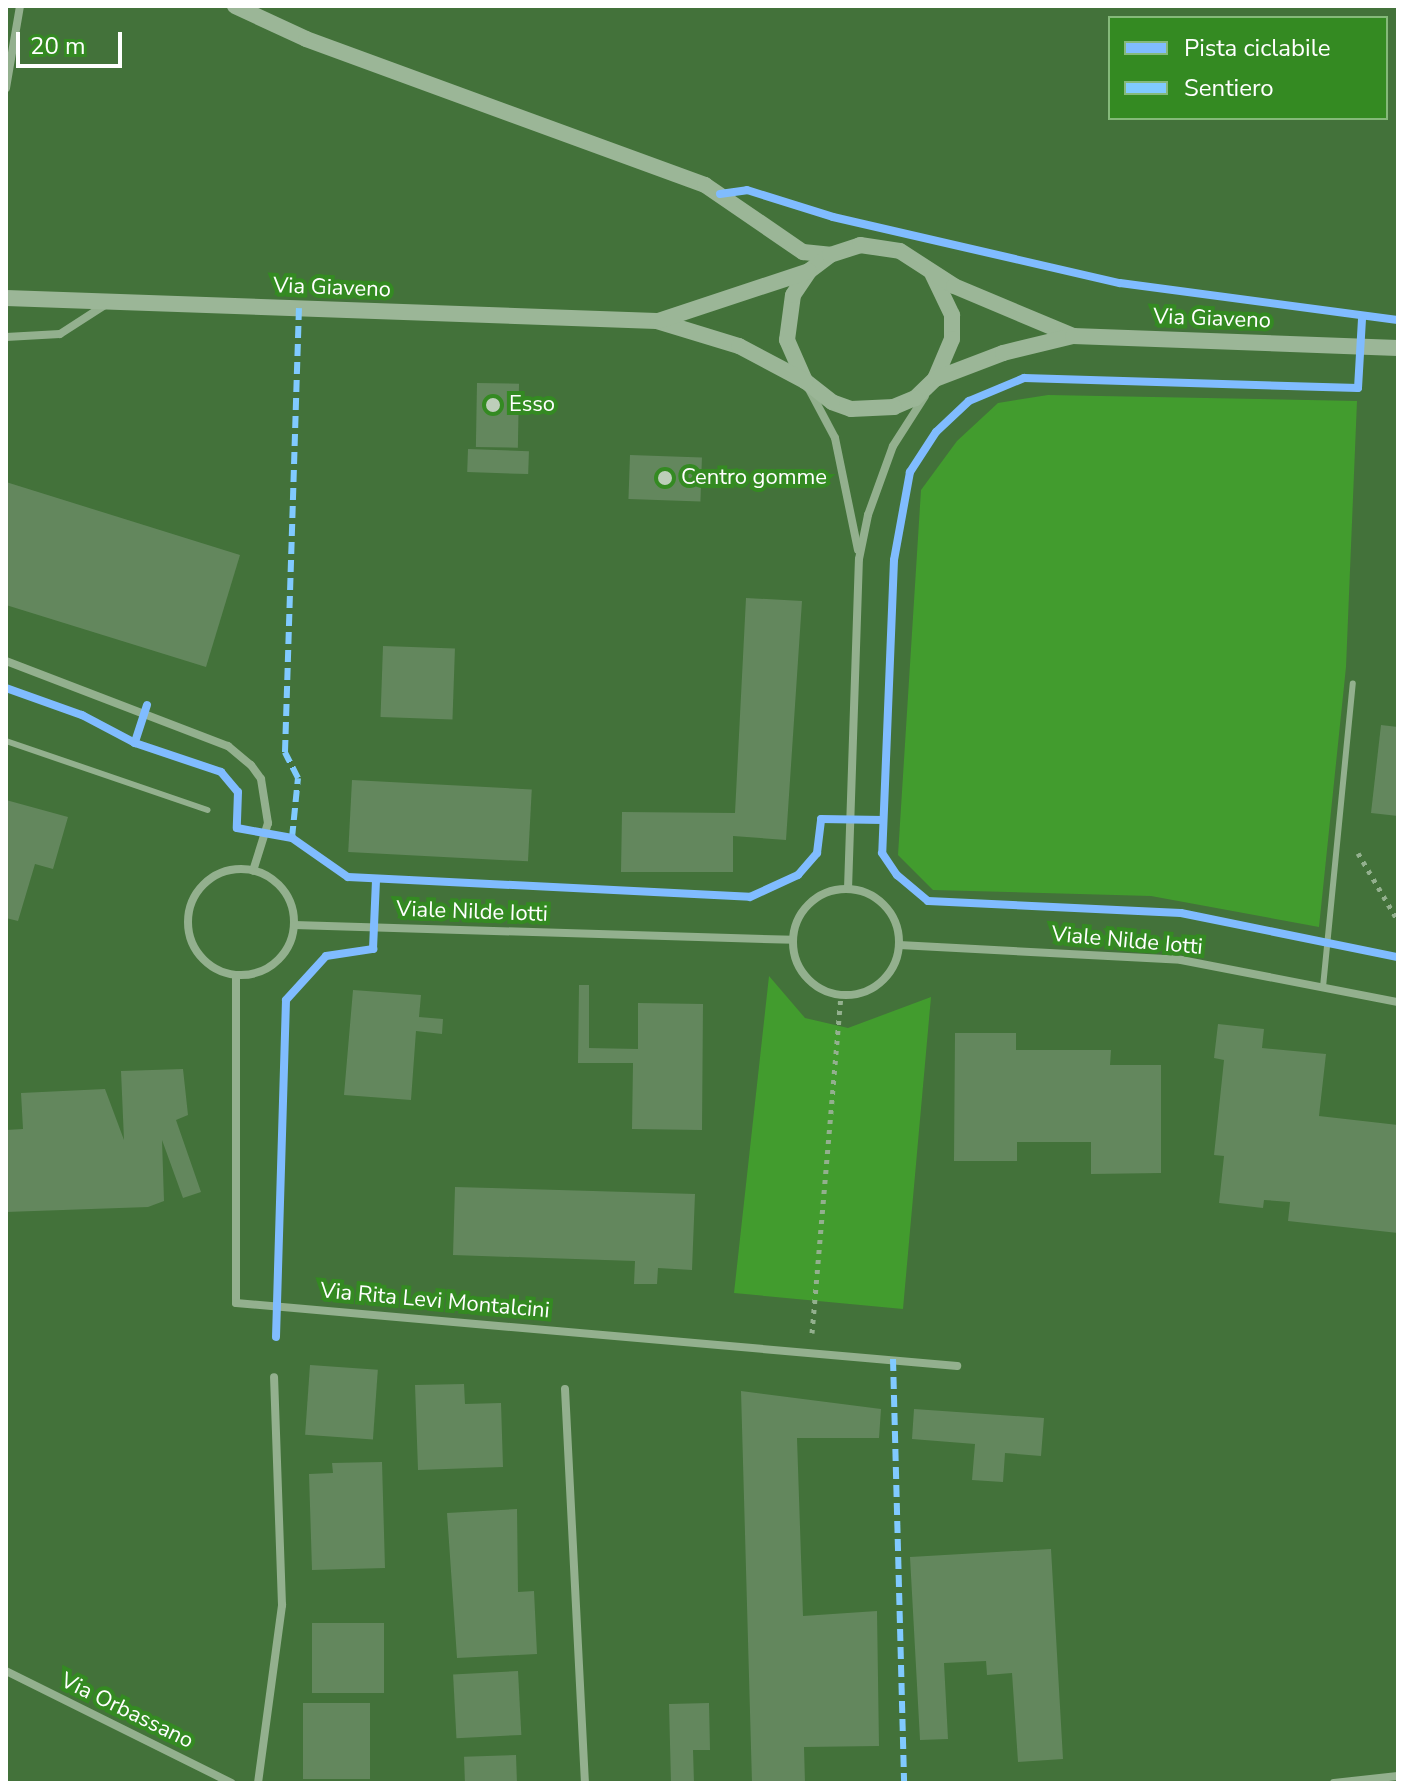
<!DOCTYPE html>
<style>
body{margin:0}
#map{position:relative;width:1404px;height:1789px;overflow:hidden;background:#43723a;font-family:"Nunito Sans",sans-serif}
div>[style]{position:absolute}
.green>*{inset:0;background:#429c2e}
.building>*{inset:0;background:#63875d;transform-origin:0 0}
.path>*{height:5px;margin-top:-2.5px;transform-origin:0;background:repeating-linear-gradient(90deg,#93b08e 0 4px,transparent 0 10px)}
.lane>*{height:6px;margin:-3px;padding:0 3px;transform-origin:3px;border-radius:3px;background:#93b08e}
.street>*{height:8px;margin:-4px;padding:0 4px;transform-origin:4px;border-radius:4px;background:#93b08e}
.street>.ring{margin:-4px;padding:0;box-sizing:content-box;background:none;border:8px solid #93b08e;border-radius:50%}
.secondary>*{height:16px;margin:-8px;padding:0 8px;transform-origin:8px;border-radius:8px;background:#9bb697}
.quiet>*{height:6px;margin-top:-3px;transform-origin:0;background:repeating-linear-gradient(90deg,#80caff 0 12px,transparent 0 18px)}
.cycleway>*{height:8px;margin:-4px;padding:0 4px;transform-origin:4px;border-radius:4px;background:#80bcff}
.dots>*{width:22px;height:22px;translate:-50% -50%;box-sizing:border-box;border:4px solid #348a22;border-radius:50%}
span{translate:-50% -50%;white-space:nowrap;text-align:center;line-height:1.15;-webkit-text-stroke:8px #348a22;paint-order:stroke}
.street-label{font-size:22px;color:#fff}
.poi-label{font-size:22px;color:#fff}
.left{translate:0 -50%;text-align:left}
.frame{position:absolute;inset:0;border:8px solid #fff;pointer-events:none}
.legend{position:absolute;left:1108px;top:16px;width:280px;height:104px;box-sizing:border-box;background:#348a22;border:2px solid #85b97a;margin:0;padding:10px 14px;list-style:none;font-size:24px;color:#fff}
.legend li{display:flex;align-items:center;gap:16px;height:40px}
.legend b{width:40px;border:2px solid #85b97a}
.scale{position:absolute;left:16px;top:32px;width:106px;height:36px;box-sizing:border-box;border:4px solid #fff;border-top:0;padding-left:10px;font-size:24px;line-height:28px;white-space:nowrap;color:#fff;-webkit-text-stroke:6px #348a22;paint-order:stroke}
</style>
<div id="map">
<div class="green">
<div style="clip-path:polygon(1048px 395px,1357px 401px,1346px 667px,1319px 927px,1151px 896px,933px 890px,898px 855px,921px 490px,957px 441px,998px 403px)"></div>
<div style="clip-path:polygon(769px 976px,805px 1018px,848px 1028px,931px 997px,903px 1309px,734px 1293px)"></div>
</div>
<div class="building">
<div style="left:477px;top:383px;width:42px;height:64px;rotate:1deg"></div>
<div style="left:468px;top:449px;width:61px;height:23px;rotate:2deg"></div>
<div style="left:630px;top:455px;width:72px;height:44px;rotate:2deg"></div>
<div style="clip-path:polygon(6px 482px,240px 555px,206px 667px,6px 605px)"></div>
<div style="clip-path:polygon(746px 598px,802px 601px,786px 840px,733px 836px,733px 872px,621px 872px,622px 812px,735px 813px)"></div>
<div style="left:383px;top:646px;width:72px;height:71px;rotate:2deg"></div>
<div style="clip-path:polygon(1381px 725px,1398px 727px,1398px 816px,1371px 813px)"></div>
<div style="left:352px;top:780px;width:180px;height:72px;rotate:3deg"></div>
<div style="clip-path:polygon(6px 800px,68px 817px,53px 869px,35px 864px,18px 921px,6px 918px)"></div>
<div style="clip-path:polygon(579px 985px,589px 985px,589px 1048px,638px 1049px,638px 1003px,703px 1004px,702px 1130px,632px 1129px,633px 1063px,578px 1063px)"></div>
<div style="clip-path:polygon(353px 990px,421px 995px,419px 1017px,443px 1019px,442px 1034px,416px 1031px,411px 1100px,344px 1095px)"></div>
<div style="clip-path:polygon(1218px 1024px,1264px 1029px,1262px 1048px,1326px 1054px,1319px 1116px,1398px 1125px,1398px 1233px,1288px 1221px,1290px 1202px,1264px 1200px,1263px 1208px,1219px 1203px,1224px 1156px,1214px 1155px,1224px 1060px,1214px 1058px)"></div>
<div style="clip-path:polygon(955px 1033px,1016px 1033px,1016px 1050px,1111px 1050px,1110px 1065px,1161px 1065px,1161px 1173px,1091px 1174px,1091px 1142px,1017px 1142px,1017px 1161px,954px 1161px)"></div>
<div style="clip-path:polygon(183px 1069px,188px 1115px,176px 1120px,201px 1192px,183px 1198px,162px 1140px,164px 1201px,148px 1207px,6px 1212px,6px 1130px,23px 1129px,21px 1093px,105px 1089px,124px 1140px,121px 1071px)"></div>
<div style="clip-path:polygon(455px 1187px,695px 1194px,692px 1270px,658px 1268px,657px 1284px,634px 1284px,635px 1261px,453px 1255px)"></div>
<div style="left:310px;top:1365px;width:68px;height:70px;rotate:4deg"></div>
<div style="clip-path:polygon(464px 1384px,465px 1404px,501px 1403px,503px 1467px,418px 1470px,415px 1385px)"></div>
<div style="clip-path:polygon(741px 1391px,881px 1409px,879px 1438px,797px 1438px,803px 1616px,877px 1611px,879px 1746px,804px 1747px,805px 1783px,752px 1783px)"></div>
<div style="clip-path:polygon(914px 1409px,1044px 1418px,1041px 1456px,1005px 1453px,1003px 1482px,972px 1480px,975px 1444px,912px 1439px)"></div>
<div style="clip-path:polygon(382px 1462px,385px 1568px,312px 1570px,309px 1474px,333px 1473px,332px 1463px)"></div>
<div style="clip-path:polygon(517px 1509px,518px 1592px,534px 1591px,537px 1654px,457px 1658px,447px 1513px)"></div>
<div style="clip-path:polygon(1051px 1549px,1063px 1759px,1018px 1762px,1012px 1673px,987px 1675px,986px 1661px,944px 1663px,948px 1739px,920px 1740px,910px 1557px)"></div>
<div style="left:312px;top:1623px;width:72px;height:70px"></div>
<div style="left:518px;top:1671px;width:64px;height:65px;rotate:87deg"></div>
<div style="left:303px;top:1703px;width:67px;height:76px"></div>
<div style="clip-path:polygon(709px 1703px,710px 1750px,693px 1750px,694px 1783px,671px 1783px,669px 1704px)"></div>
<div style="left:516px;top:1755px;width:28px;height:52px;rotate:88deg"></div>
</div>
<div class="path">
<div style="left:1358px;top:853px;width:79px;rotate:59.5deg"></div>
<div style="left:812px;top:1333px;width:339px;rotate:-85.1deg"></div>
</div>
<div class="lane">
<div style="left:6px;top:741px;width:213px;rotate:18.9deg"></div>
<div style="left:1323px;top:987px;width:305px;rotate:-84.4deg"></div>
</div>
<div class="street">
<div style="left:6px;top:88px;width:83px;rotate:-80.3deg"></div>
<div style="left:6px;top:337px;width:54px;rotate:-3.2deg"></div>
<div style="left:60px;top:334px;width:57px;rotate:-32.9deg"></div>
<div style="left:809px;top:389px;width:55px;rotate:62deg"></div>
<div style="left:835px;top:438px;width:114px;rotate:78.4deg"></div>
<div style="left:6px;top:661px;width:238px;rotate:21deg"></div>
<div style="left:228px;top:746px;width:30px;rotate:40deg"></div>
<div style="left:251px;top:765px;width:17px;rotate:54deg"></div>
<div style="left:261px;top:779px;width:45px;rotate:81deg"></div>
<div style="left:268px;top:823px;width:50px;rotate:107.4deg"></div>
<div class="ring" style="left:188px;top:869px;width:98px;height:98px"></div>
<div style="left:848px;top:889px;width:330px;rotate:-88.1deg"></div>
<div style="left:859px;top:559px;width:45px;rotate:-78.4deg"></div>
<div style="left:868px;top:515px;width:73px;rotate:-70.1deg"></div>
<div style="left:893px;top:446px;width:59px;rotate:-57.4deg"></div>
<div class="ring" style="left:793px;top:889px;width:98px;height:98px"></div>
<div style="left:294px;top:925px;width:499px;rotate:1.7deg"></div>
<div style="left:899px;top:945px;width:282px;rotate:3deg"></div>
<div style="left:1181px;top:960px;width:221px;rotate:11deg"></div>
<div style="left:236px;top:975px;width:328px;rotate:90deg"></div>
<div style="left:236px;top:1303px;width:724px;rotate:4.99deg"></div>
<div style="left:565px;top:1389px;width:395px;rotate:87.1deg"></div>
<div style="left:6px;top:1671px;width:252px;rotate:26.4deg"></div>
<div style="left:258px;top:1783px;width:180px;rotate:-82.3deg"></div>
<div style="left:282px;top:1605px;width:228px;rotate:-92deg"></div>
<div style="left:1334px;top:1783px;width:64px;rotate:-6.2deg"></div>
</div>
<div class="secondary">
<div style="left:235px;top:6px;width:78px;rotate:24.9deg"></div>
<div style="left:306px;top:39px;width:425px;rotate:20.1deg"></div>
<div style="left:705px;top:185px;width:119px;rotate:34.4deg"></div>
<div style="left:803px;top:252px;width:27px;rotate:6deg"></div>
<div style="left:932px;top:273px;width:47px;rotate:64.5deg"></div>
<div style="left:952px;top:315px;width:24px;rotate:90deg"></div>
<div style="left:952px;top:339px;width:43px;rotate:113deg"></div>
<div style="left:935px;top:379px;width:28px;rotate:136deg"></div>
<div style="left:915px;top:398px;width:23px;rotate:157deg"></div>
<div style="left:894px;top:407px;width:43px;rotate:177.3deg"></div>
<div style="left:851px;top:409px;width:20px;rotate:-160deg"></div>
<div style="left:832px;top:402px;width:34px;rotate:-142deg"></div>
<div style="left:805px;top:381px;width:45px;rotate:-113.7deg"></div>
<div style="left:787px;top:340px;width:45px;rotate:-82.4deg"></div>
<div style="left:793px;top:295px;width:29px;rotate:-56deg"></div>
<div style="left:809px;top:271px;width:26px;rotate:-37deg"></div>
<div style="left:830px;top:255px;width:32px;rotate:-18deg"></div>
<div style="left:860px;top:245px;width:40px;rotate:8.5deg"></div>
<div style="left:900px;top:251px;width:64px;rotate:32.9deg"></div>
<div style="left:954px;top:286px;width:129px;rotate:22.8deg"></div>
<div style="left:6px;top:298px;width:651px;rotate:2.02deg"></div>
<div style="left:657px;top:321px;width:86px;rotate:17deg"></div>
<div style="left:739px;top:346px;width:75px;rotate:27.9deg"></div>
<div style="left:658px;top:321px;width:159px;rotate:-18.3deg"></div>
<div style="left:935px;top:379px;width:73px;rotate:-20.9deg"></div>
<div style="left:1003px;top:353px;width:72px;rotate:-13.7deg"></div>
<div style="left:1073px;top:336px;width:325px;rotate:2.1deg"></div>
</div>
<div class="quiet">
<div style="left:292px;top:838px;width:60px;rotate:-84.3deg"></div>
<div style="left:298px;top:778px;width:29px;rotate:-117deg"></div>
<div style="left:285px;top:752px;width:444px;rotate:-88.2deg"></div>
<div style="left:893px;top:1359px;width:424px;rotate:88.5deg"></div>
</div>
<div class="cycleway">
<div style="left:720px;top:194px;width:27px;rotate:-8deg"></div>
<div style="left:747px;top:190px;width:90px;rotate:17.4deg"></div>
<div style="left:833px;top:217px;width:294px;rotate:13deg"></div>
<div style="left:1120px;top:283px;width:280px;rotate:7.6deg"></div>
<div style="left:1362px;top:319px;width:69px;rotate:93.3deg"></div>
<div style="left:1358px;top:388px;width:334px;rotate:-178.3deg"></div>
<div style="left:1024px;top:378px;width:60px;rotate:157.3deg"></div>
<div style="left:969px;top:401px;width:45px;rotate:136.8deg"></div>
<div style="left:936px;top:432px;width:48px;rotate:123deg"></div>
<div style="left:910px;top:472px;width:89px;rotate:100.3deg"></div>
<div style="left:894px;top:560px;width:293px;rotate:92.3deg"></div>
<div style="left:882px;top:853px;width:27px;rotate:56deg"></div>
<div style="left:897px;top:875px;width:40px;rotate:40deg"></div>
<div style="left:928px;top:901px;width:253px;rotate:2.7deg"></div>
<div style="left:1181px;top:913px;width:221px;rotate:11.5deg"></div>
<div style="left:6px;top:688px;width:81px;rotate:19.6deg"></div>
<div style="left:82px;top:715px;width:60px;rotate:27.8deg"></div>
<div style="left:147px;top:705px;width:40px;rotate:108deg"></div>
<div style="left:135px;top:743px;width:91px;rotate:18.6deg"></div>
<div style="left:221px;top:772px;width:26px;rotate:50deg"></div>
<div style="left:238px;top:792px;width:36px;rotate:92deg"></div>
<div style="left:237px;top:828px;width:56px;rotate:10.3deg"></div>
<div style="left:292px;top:838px;width:68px;rotate:34.9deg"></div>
<div style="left:348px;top:877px;width:402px;rotate:2.8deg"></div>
<div style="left:750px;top:897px;width:53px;rotate:-24.6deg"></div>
<div style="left:798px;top:875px;width:29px;rotate:-49deg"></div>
<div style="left:817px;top:853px;width:34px;rotate:-83deg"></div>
<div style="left:821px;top:819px;width:62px;rotate:0.9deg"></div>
<div style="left:276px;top:1337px;width:337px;rotate:-88.3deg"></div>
<div style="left:286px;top:1000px;width:59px;rotate:-47.7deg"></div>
<div style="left:326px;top:956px;width:48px;rotate:-8.5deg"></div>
<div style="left:373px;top:949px;width:70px;rotate:-87.5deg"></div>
</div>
<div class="dots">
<div style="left:493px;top:405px;background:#bdceba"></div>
<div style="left:665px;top:478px;background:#bdceba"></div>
</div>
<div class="street-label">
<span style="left:332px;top:288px;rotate:2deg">Via Giaveno</span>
<span style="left:1212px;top:319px;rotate:2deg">Via Giaveno</span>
<span style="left:472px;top:912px;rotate:2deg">Viale Nilde Iotti</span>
<span style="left:1127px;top:941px;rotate:5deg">Viale Nilde Iotti</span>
<span style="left:435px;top:1301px;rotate:5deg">Via Rita Levi Montalcini</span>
<span style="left:127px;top:1711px;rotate:26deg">Via Orbassano</span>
</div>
<div class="poi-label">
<span class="left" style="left:509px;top:405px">Esso</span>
<span class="left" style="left:681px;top:478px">Centro gomme</span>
</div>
<div class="frame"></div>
<ul class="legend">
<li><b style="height:10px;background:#80bcff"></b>Pista ciclabile</li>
<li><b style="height:10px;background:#80caff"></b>Sentiero</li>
</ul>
<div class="scale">20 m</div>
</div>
